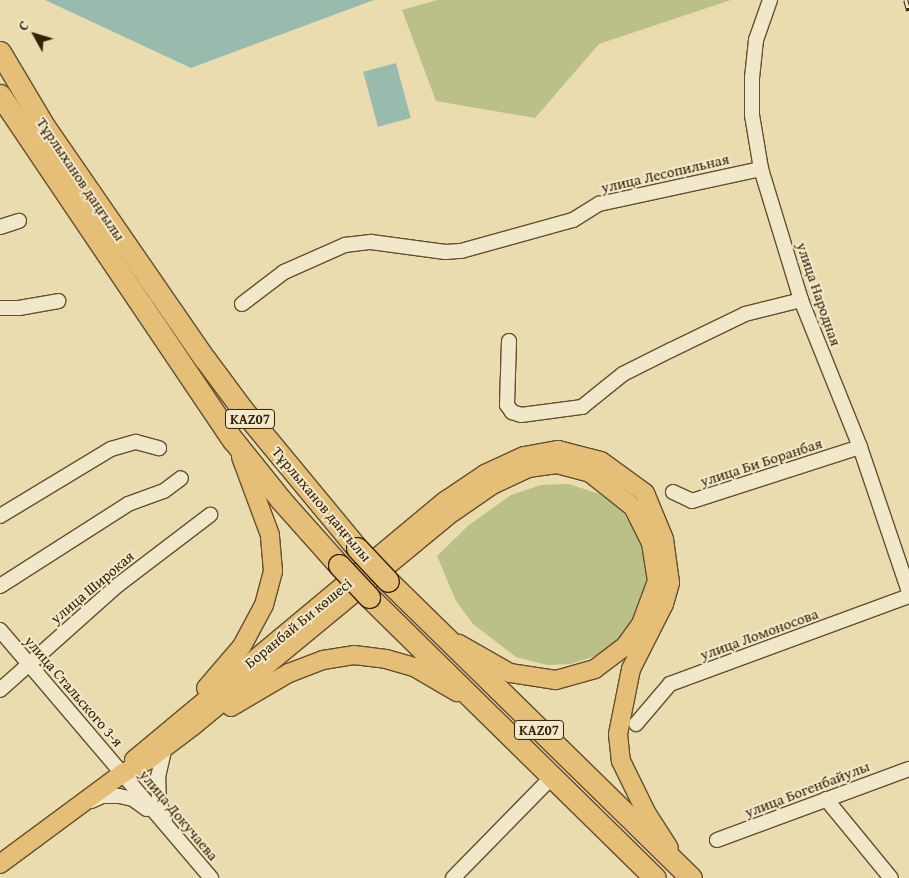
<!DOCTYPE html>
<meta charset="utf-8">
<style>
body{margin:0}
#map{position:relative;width:909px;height:878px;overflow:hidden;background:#eadcaf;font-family:"Gentium Book Plus",serif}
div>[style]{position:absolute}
.green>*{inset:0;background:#bbbf88}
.water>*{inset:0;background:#98bbad;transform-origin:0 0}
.roads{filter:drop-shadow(1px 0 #644f2e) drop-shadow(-1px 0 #644f2e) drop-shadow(0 1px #644f2e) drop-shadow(0 -1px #644f2e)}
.minor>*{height:14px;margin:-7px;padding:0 7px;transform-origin:7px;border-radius:7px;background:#f1e8cb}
.major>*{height:18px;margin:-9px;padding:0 9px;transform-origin:9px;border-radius:9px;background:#e5be78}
.highway>*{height:21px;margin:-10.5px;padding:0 10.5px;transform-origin:10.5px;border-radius:10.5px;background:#e5be78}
.rail>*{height:4.5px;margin-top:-2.25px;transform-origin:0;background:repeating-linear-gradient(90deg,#f1e8cb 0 8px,#382003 0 16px);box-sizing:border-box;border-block:1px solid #382003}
.bridges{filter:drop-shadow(1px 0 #382003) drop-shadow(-1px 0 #382003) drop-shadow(0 1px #382003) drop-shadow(0 -1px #382003)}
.highway-bridge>*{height:21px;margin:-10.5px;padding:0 10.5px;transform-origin:10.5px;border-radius:10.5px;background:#e5be78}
span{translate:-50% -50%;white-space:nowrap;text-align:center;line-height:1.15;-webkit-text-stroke:4px #f1e8cb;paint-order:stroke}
.shield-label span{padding:1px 4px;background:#f1e8cb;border:1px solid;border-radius:4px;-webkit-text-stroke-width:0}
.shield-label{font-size:14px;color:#382003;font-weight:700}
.street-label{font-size:15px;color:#382003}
.north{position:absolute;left:10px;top:10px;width:50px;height:50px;-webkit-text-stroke:4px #f1e8cb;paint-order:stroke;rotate:309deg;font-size:14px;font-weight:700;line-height:20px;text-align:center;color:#382003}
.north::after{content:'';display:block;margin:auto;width:18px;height:22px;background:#382003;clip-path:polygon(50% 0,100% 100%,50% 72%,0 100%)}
</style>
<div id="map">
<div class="green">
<div style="clip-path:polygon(437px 0,731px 0,599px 44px,535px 118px,436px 101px,402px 10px)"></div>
<div style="clip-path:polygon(569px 484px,599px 494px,622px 511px,640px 540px,647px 572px,641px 608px,624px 635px,601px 654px,571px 664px,547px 665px,516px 657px,473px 624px,456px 601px,437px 556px,469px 525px,511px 495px,541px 485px)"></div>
</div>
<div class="water">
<div style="clip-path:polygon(45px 0,374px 0,191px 68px)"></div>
<div style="left:396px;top:63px;width:57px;height:34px;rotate:75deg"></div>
</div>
<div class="roads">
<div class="minor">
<div style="left:770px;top:0;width:42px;rotate:109.3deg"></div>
<div style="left:756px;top:40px;width:37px;rotate:96deg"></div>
<div style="left:752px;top:77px;width:38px;rotate:90deg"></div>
<div style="left:752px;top:115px;width:55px;rotate:80.5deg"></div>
<div style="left:761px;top:169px;width:137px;rotate:73deg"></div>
<div style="left:801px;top:300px;width:158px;rotate:68.1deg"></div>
<div style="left:860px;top:447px;width:153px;rotate:71.3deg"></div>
<div style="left:0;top:227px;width:20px;rotate:-18deg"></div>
<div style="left:242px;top:304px;width:53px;rotate:-37.3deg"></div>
<div style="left:284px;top:272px;width:67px;rotate:-23.9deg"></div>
<div style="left:345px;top:245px;width:26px;rotate:-7deg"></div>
<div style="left:371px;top:242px;width:75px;rotate:7.7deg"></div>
<div style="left:445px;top:252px;width:16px;rotate:-4deg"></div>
<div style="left:461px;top:251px;width:116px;rotate:-15.5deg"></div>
<div style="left:573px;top:220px;width:31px;rotate:-32deg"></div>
<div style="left:599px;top:204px;width:166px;rotate:-12.2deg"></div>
<div style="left:0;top:308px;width:19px"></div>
<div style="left:19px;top:308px;width:40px;rotate:-10deg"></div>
<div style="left:509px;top:341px;width:64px;rotate:91.8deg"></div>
<div style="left:507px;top:405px;width:9px;rotate:54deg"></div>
<div style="left:512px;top:412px;width:9px;rotate:18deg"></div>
<div style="left:521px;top:415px;width:62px;rotate:-7.5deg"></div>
<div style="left:582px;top:407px;width:53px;rotate:-38.8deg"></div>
<div style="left:623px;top:374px;width:54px;rotate:-26.6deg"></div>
<div style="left:671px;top:350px;width:82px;rotate:-25.9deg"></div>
<div style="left:745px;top:314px;width:58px;rotate:-14deg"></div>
<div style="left:673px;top:492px;width:21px;rotate:25deg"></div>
<div style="left:692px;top:501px;width:176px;rotate:-17.8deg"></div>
<div style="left:0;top:516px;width:130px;rotate:-31.1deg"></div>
<div style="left:111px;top:449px;width:26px;rotate:-16deg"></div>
<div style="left:136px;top:442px;width:24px;rotate:15deg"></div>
<div style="left:0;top:586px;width:152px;rotate:-32.6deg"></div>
<div style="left:128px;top:504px;width:38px;rotate:-20deg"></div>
<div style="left:164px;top:491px;width:21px;rotate:-37deg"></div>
<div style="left:0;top:630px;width:326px;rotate:49.6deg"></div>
<div style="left:0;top:690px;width:158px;rotate:-41.7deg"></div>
<div style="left:118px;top:585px;width:116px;rotate:-37.3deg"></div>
<div style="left:636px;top:724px;width:52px;rotate:-49.6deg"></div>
<div style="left:670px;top:684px;width:255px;rotate:-20.2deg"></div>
<div style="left:826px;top:799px;width:102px;rotate:50.6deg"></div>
<div style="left:91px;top:801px;width:13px;rotate:-23deg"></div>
<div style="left:103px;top:796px;width:16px"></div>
<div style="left:119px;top:796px;width:14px;rotate:12deg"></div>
<div style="left:133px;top:799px;width:17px;rotate:36deg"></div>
<div style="left:165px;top:819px;width:18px;rotate:-109deg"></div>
<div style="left:159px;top:802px;width:25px;rotate:-92deg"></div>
<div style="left:158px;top:777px;width:31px;rotate:-77deg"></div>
<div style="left:717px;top:840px;width:205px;rotate:-20.3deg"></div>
<div style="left:453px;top:878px;width:141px;rotate:-45.6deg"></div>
</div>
<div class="major">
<div style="left:206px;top:688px;width:55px;rotate:-49.4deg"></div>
<div style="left:242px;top:646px;width:47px;rotate:-61.8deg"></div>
<div style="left:264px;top:605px;width:35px;rotate:-75deg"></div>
<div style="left:273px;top:571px;width:36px;rotate:-95deg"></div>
<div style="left:270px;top:535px;width:83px;rotate:-110.4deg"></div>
<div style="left:231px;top:707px;width:67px;rotate:-30.4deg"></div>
<div style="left:289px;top:673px;width:36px;rotate:-21deg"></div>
<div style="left:323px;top:660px;width:31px;rotate:-9deg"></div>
<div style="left:354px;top:655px;width:32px;rotate:7deg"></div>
<div style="left:386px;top:659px;width:29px;rotate:16deg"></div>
<div style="left:414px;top:667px;width:50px;rotate:30.2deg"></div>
<div style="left:134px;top:760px;width:405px;rotate:-39.8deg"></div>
<div style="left:445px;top:501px;width:48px;rotate:-34deg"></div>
<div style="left:485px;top:474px;width:43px;rotate:-24.8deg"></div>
<div style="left:524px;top:456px;width:35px;rotate:-10deg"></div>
<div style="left:558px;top:450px;width:44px;rotate:14.3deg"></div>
<div style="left:601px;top:461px;width:54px;rotate:36deg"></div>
<div style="left:645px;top:493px;width:50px;rotate:67.6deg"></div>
<div style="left:664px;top:539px;width:44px;rotate:82.2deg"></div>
<div style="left:670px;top:583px;width:22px;rotate:106deg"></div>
<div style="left:664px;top:604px;width:73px;rotate:116.9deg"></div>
<div style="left:631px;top:669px;width:66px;rotate:101.3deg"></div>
<div style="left:618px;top:734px;width:27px;rotate:84deg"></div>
<div style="left:621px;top:761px;width:59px;rotate:63.9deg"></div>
<div style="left:647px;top:814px;width:40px;rotate:57.1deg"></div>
<div style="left:0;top:864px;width:153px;rotate:-36.5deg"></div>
<div style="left:123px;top:773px;width:28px;rotate:-27deg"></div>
<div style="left:148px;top:760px;width:56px;rotate:-37.1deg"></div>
<div style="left:193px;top:726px;width:337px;rotate:-39.5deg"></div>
<div style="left:453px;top:512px;width:47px;rotate:-34.7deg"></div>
<div style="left:492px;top:485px;width:40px;rotate:-25deg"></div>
<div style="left:528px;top:468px;width:29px;rotate:-8deg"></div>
<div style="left:557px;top:464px;width:34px;rotate:15deg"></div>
<div style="left:590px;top:473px;width:55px;rotate:38.3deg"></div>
<div style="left:633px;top:507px;width:40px;rotate:63.4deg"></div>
<div style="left:651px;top:543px;width:38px;rotate:81deg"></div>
<div style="left:657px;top:581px;width:46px;rotate:110.4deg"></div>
<div style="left:641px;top:624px;width:29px;rotate:126deg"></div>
<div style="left:624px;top:647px;width:36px;rotate:143deg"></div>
<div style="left:595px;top:669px;width:41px;rotate:164.2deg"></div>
<div style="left:556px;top:680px;width:47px;rotate:-171.3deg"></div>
<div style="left:510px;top:673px;width:59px;rotate:-150.4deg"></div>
</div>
<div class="highway">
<div style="left:0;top:52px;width:86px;rotate:59.3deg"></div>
<div style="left:44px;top:126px;width:283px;rotate:55.4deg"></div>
<div style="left:205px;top:359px;width:62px;rotate:53.5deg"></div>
<div style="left:242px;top:409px;width:180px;rotate:50.4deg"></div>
<div style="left:0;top:95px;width:416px;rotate:56deg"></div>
<div style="left:233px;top:440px;width:77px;rotate:51.3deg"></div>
<div style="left:281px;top:500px;width:87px;rotate:48.3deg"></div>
<div style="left:388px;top:581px;width:424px;rotate:44.4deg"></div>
<div style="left:369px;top:597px;width:401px;rotate:44.5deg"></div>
</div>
</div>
<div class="rail">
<div style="left:906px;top:0;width:11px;rotate:75deg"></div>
</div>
<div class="bridges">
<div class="highway-bridge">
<div style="left:357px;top:548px;width:45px;rotate:46.8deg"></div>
<div style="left:339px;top:565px;width:44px;rotate:46.8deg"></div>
</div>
</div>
<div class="shield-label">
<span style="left:250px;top:419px">KAZ07</span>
<span style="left:539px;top:730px">KAZ07</span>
</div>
<div class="street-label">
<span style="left:665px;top:173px;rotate:-13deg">улица Лесопильная</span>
<span style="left:81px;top:179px;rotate:56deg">Тұрлыханов даңғылы</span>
<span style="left:819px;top:294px;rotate:71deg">улица Народная</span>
<span style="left:761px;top:462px;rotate:-18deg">улица Би Боранбая</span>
<span style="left:322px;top:504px;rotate:50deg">Тұрлыханов даңғылы</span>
<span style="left:92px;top:587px;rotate:-40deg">улица Широкая</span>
<span style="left:298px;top:623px;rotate:-39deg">Боранбай Би көшесі</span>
<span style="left:759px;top:634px;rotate:-20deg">улица Ломоносова</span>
<span style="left:74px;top:691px;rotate:49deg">улица Стальского 3-я</span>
<span style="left:807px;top:789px;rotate:-21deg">улица Богенбайулы</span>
<span style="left:179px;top:815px;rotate:50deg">улица Докучаева</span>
</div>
<div class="north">С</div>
</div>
